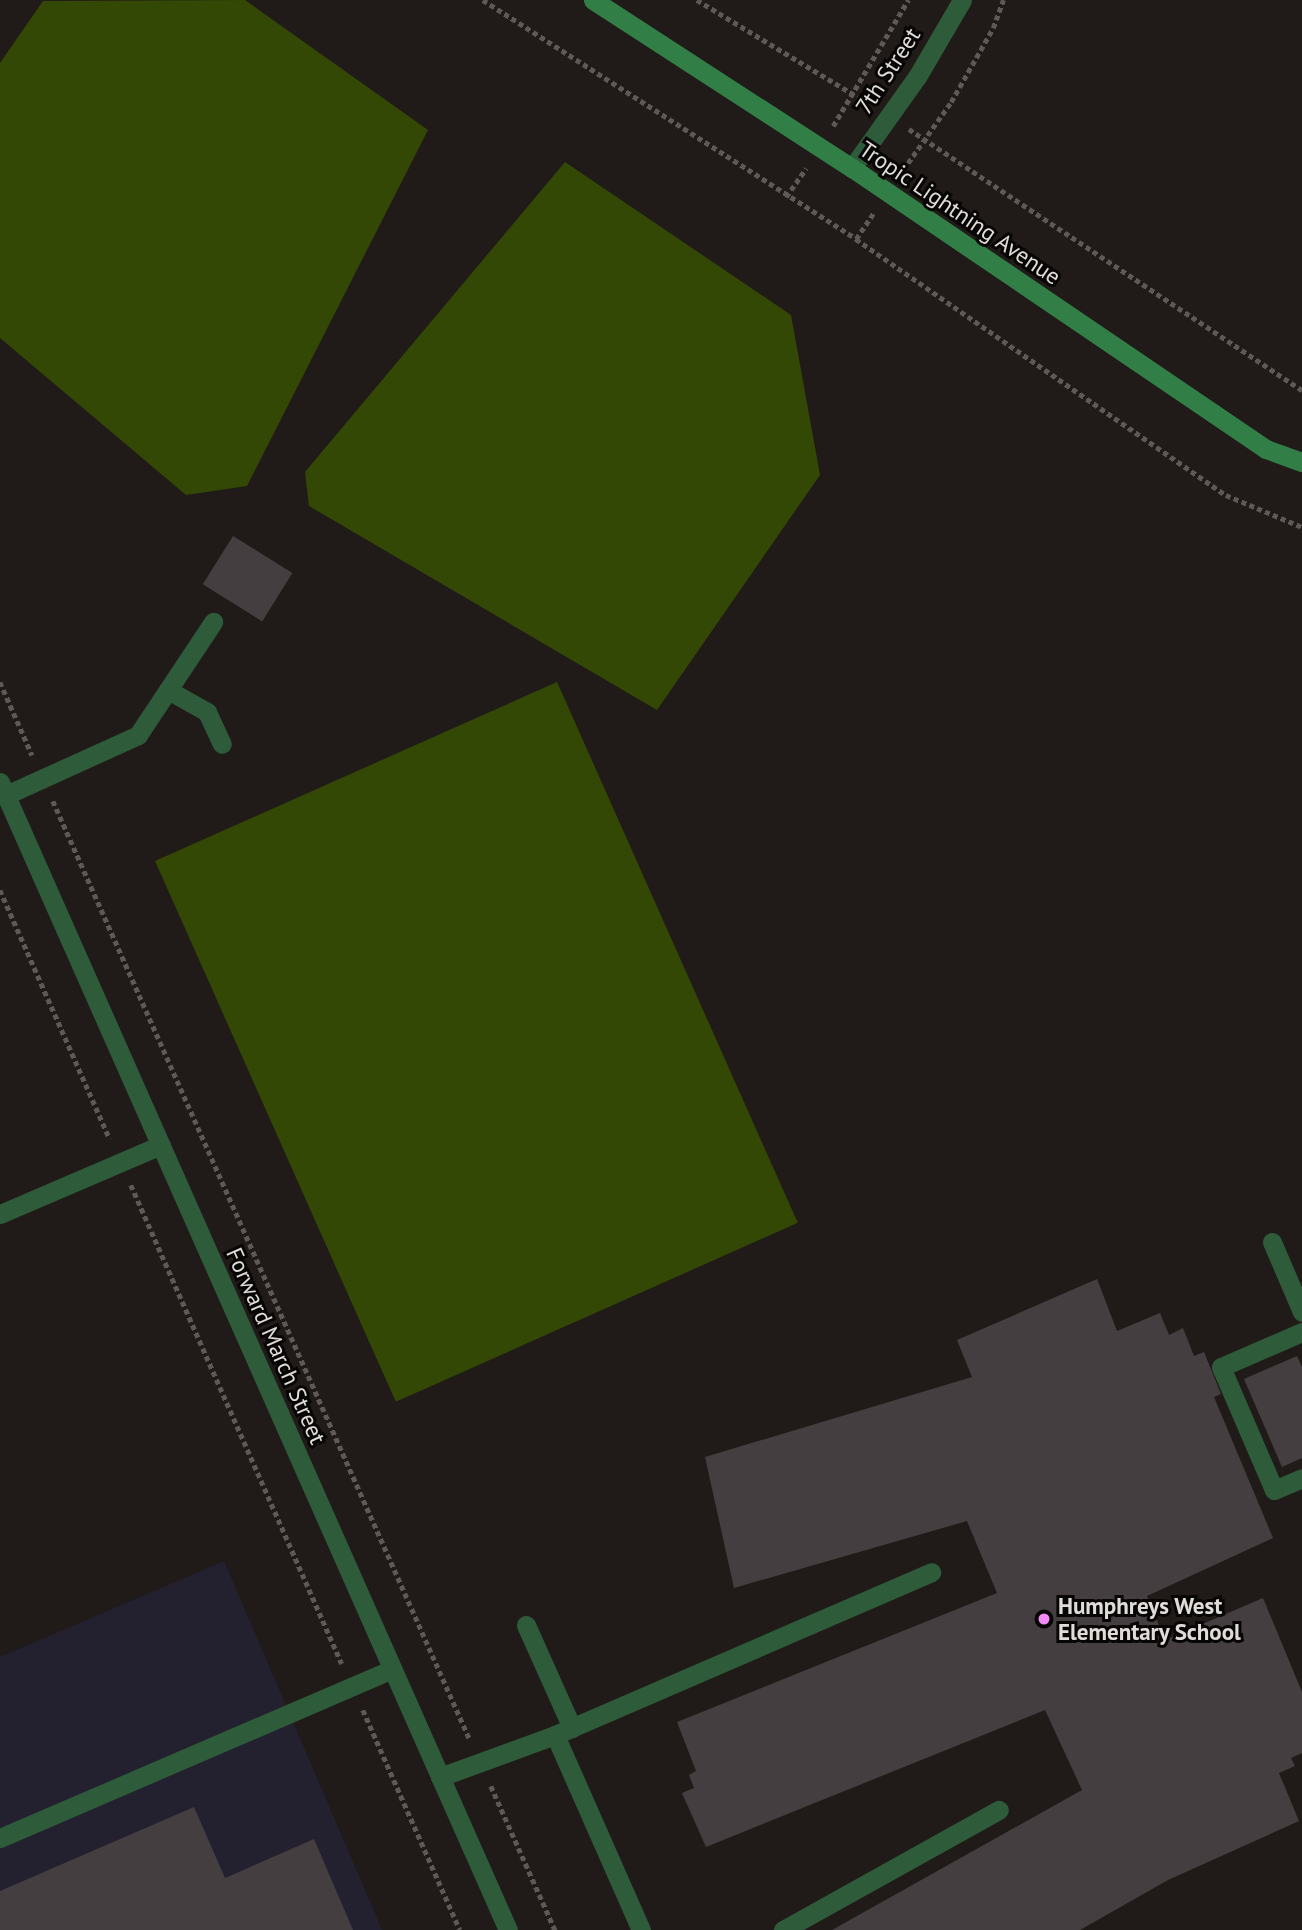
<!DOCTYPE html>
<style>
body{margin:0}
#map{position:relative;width:1302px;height:1930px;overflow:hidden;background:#201b18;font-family:"PT Sans",sans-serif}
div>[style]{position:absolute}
.industrial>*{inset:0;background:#232030}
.green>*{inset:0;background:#334804;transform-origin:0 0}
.building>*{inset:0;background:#443e40;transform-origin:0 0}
.path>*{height:4.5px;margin-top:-2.25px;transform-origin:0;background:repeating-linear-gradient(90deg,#5e5956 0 5px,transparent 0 8.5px)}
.service>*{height:19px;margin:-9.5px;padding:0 9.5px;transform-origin:9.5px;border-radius:9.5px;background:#2e5b39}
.tertiary>*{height:19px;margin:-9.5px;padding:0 9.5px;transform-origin:9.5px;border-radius:9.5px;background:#2e5b39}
.secondary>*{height:19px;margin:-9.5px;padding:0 9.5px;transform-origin:9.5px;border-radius:9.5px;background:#327e47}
.dots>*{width:19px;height:19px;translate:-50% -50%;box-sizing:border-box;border:4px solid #080605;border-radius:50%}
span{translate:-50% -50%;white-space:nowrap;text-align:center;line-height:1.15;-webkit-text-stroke:6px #080605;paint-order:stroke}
.street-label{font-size:23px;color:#e0dcda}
.poi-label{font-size:23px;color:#e0dcda;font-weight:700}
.left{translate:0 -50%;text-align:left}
</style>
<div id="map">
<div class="industrial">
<div style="clip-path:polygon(224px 1561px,382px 1930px,0 1930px,0 1657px)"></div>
</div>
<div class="green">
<div style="clip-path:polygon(245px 0,428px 130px,247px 486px,186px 495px,0 338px,0 63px,43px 1px)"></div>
<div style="clip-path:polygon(565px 162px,791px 315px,820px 475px,657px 710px,309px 506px,305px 472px)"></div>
<div style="left:557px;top:682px;width:592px;height:440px;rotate:66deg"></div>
</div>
<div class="building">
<div style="left:233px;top:536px;width:70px;height:57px;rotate:32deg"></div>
<div style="clip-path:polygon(1097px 1279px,1117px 1331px,1160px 1313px,1169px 1335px,1183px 1328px,1194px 1356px,1204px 1352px,1221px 1394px,1214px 1397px,1273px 1538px,1147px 1596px,1165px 1640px,1263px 1598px,1302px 1692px,1302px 1753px,1291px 1758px,1295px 1766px,1279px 1773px,1299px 1821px,1168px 1880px,1080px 1930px,832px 1930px,1082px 1790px,1045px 1710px,706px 1847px,682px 1793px,694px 1788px,689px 1775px,696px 1771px,677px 1722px,997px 1593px,967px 1521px,734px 1588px,705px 1457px,972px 1377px,957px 1340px)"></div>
<div style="clip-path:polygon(1297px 1356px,1302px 1367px,1302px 1458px,1282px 1467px,1244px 1379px)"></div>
<div style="clip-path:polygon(194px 1807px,225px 1878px,314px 1839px,353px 1930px,0 1930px,0 1891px)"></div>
</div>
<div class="path">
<div style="left:483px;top:0;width:443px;rotate:32.6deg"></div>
<div style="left:856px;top:239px;width:450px;rotate:34.7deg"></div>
<div style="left:1226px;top:495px;width:82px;rotate:22.8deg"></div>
<div style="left:697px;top:0;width:197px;rotate:31.1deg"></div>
<div style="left:833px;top:126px;width:147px;rotate:-59.2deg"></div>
<div style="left:909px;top:129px;width:472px;rotate:33.6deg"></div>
<div style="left:903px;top:170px;width:83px;rotate:-54.8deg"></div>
<div style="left:951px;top:102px;width:85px;rotate:-60.4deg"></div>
<div style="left:993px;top:28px;width:30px;rotate:-70deg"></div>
<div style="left:786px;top:197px;width:35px;rotate:-55deg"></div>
<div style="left:856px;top:239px;width:32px;rotate:-56deg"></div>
<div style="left:0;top:682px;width:80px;rotate:66.3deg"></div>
<div style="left:53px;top:801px;width:1027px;rotate:66.05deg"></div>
<div style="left:0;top:890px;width:272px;rotate:66.2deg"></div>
<div style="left:131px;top:1185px;width:523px;rotate:66.23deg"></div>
<div style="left:363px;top:1710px;width:240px;rotate:66.2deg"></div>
<div style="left:491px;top:1786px;width:158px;rotate:66deg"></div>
</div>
<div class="service">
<div style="left:168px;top:690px;width:45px;rotate:29.4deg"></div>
<div style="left:207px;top:712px;width:35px;rotate:65deg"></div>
<div style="left:6px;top:795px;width:145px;rotate:-24.4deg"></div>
<div style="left:138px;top:735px;width:136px;rotate:-56.4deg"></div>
<div style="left:0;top:1214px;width:175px;rotate:-23.2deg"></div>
<div style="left:1272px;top:1242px;width:76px;rotate:66.8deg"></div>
<div style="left:1302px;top:1332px;width:88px;rotate:156.6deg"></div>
<div style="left:1221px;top:1367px;width:134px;rotate:66.7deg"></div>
<div style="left:1274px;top:1490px;width:30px;rotate:-23deg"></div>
<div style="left:526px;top:1625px;width:113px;rotate:65.9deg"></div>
<div style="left:555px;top:1735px;width:213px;rotate:66.2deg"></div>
<div style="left:440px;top:1777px;width:122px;rotate:-20.1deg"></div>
<div style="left:555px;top:1735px;width:410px;rotate:-23.4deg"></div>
<div style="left:0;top:1838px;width:427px;rotate:-23.3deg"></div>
<div style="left:783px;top:1930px;width:247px;rotate:-29.1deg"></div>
</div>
<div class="tertiary">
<div style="left:852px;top:168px;width:112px;rotate:-54.5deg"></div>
<div style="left:917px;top:77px;width:89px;rotate:-59.7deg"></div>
<div style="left:0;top:782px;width:1255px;rotate:66.13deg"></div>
</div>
<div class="secondary">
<div style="left:593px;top:0;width:309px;rotate:33deg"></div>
<div style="left:852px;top:168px;width:500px;rotate:34.17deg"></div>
<div style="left:1266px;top:449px;width:38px;rotate:20deg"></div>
</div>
<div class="dots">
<div style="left:1044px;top:1619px;background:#f18af5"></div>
</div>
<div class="street-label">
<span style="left:888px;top:71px;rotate:-57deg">7th Street</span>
<span style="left:960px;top:213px;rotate:34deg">Tropic Lightning Avenue</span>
<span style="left:276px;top:1346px;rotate:66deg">Forward March Street</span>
</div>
<div class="poi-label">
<span class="left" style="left:1058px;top:1619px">Humphreys West<br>Elementary School</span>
</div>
</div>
